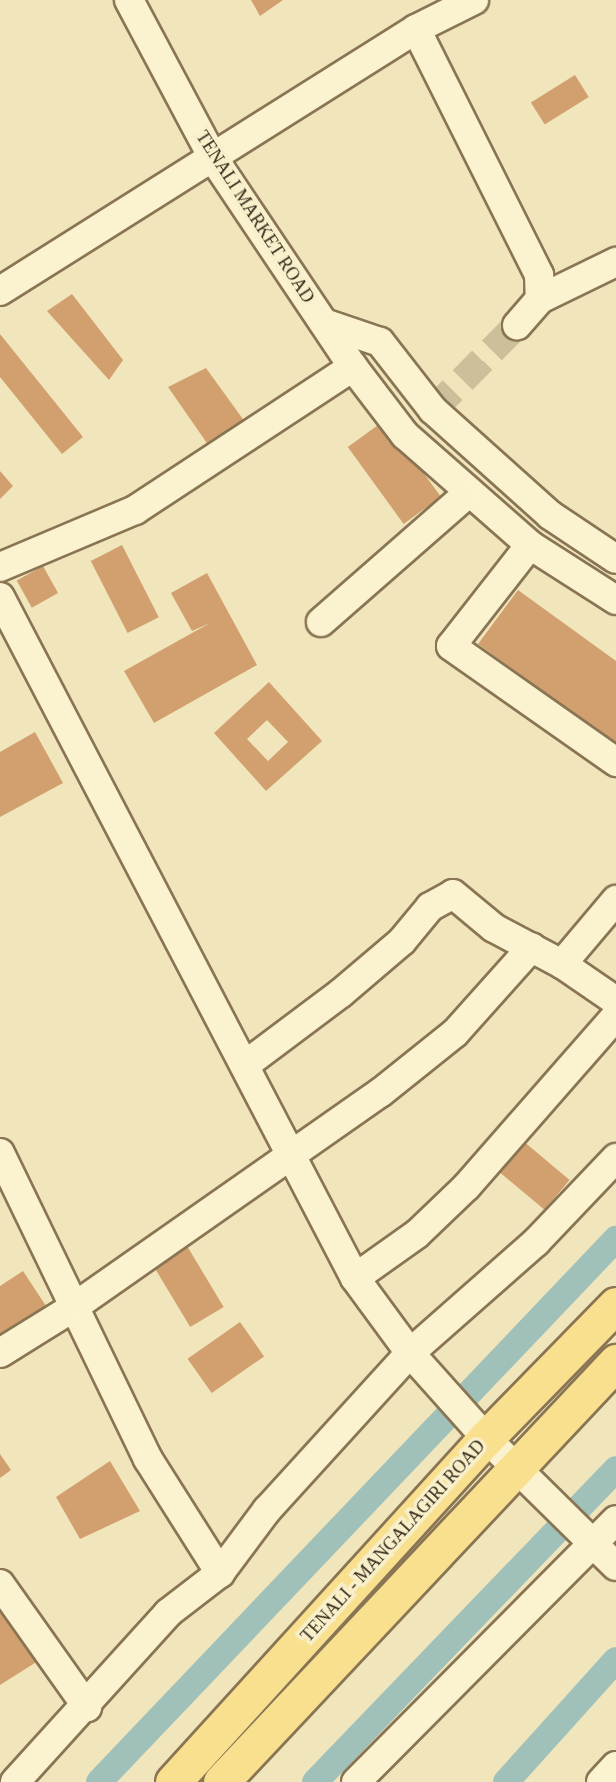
<!DOCTYPE html>
<style>
body{margin:0}
#map{position:relative;width:616px;height:1782px;overflow:hidden;background:#f1e5bb;font-family:Georgia,serif}
div>[style]{position:absolute}
.canal>*{height:26px;margin:-13px;padding:0 13px;transform-origin:13px;border-radius:13px;background:#a0c1ba}
.building>*{inset:0;background:#d2a06e;transform-origin:0 0}
.minor-tunnel>*{height:28px;margin-top:-14px;transform-origin:0;background:repeating-linear-gradient(90deg,#ccc09b 0 28px,transparent 0 42px)}
.roads{filter:drop-shadow(2px 0 #897554) drop-shadow(-2px 0 #897554) drop-shadow(0 2px #897554) drop-shadow(0 -2px #897554)}
.minor>*{height:28px;margin:-14px;padding:0 14px;transform-origin:14px;border-radius:14px;background:#fbf2cf}
.major>*{height:35px;margin:-17.5px;padding:0 17.5px;transform-origin:17.5px;border-radius:17.5px;background:#f8e08f}
span{translate:-50% -50%;white-space:nowrap;text-align:center;line-height:1.15;-webkit-text-stroke:7px #f8efcb;paint-order:stroke}
.street-label{font-size:18px;color:#372b1a}
</style>
<div id="map">
<div class="canal">
<div style="left:99px;top:1782px;width:750px;rotate:-46.41deg"></div>
<div style="left:315px;top:1782px;width:434px;rotate:-46.1deg"></div>
<div style="left:506px;top:1782px;width:164px;rotate:-48deg"></div>
</div>
<div class="building">
<div style="clip-path:polygon(251px 0,283px 0,260px 16px)"></div>
<div style="left:575px;top:75px;width:26px;height:52px;rotate:58deg"></div>
<div style="clip-path:polygon(72px 294px,123px 360px,109px 380px,47px 311px)"></div>
<div style="clip-path:polygon(0 334px,83px 437px,62px 454px,0 377px)"></div>
<div style="clip-path:polygon(206px 368px,245px 422px,211px 449px,168px 387px)"></div>
<div style="left:385px;top:420px;width:95px;height:46px;rotate:54deg"></div>
<div style="clip-path:polygon(0 471px,13px 486px,0 499px)"></div>
<div style="left:122px;top:545px;width:81px;height:35px;rotate:63deg"></div>
<div style="left:43px;top:566px;width:31px;height:30px;rotate:61deg"></div>
<div style="clip-path:polygon(207px 573px,257px 665px,154px 723px,124px 671px,210px 623px,192px 631px,171px 593px)"></div>
<div style="clip-path:polygon(518px 590px,616px 661px,616px 745px,478px 644px)"></div>
<div style="clip-path:polygon(evenodd,269px 682px,322px 741px,266px 791px,214px 733px,269px 682px,267px 720px,288px 742px,268px 761px,247px 739px,267px 720px)"></div>
<div style="clip-path:polygon(35px 732px,63px 783px,0 817px,0 752px)"></div>
<div style="left:516px;top:1135px;width:70px;height:39px;rotate:40deg"></div>
<div style="left:184px;top:1241px;width:77px;height:39px;rotate:59deg"></div>
<div style="clip-path:polygon(23px 1271px,48px 1309px,0 1340px,0 1286px)"></div>
<div style="left:240px;top:1322px;width:42px;height:64px;rotate:55deg"></div>
<div style="clip-path:polygon(0 1454px,11px 1470px,0 1478px)"></div>
<div style="clip-path:polygon(110px 1461px,140px 1511px,80px 1539px,56px 1497px)"></div>
<div style="clip-path:polygon(0 1604px,38px 1661px,0 1685px)"></div>
</div>
<div class="minor-tunnel">
<div style="left:433px;top:410px;width:120px;rotate:-45.3deg"></div>
</div>
<div class="roads">
<div class="minor">
<div style="left:129px;top:0;width:179px;rotate:62deg"></div>
<div style="left:213px;top:158px;width:252px;rotate:56.2deg"></div>
<div style="left:353px;top:367px;width:86px;rotate:52.6deg"></div>
<div style="left:405px;top:435px;width:167px;rotate:41.3deg"></div>
<div style="left:530px;top:545px;width:102px;rotate:32.6deg"></div>
<div style="left:416px;top:29px;width:275px;rotate:63.4deg"></div>
<div style="left:539px;top:275px;width:24px;rotate:88deg"></div>
<div style="left:540px;top:299px;width:35px;rotate:131deg"></div>
<div style="left:0;top:291px;width:492px;rotate:-32.2deg"></div>
<div style="left:416px;top:29px;width:65px;rotate:-26.6deg"></div>
<div style="left:540px;top:299px;width:85px;rotate:-26deg"></div>
<div style="left:324px;top:323px;width:59px;rotate:18.7deg"></div>
<div style="left:380px;top:342px;width:86px;rotate:52.1deg"></div>
<div style="left:433px;top:410px;width:157px;rotate:41.9deg"></div>
<div style="left:550px;top:515px;width:79px;rotate:33.7deg"></div>
<div style="left:530px;top:545px;width:128px;rotate:128deg"></div>
<div style="left:451px;top:646px;width:202px;rotate:35.1deg"></div>
<div style="left:0;top:567px;width:147px;rotate:-22.9deg"></div>
<div style="left:135px;top:510px;width:261px;rotate:-33.3deg"></div>
<div style="left:0;top:597px;width:768px;rotate:62.47deg"></div>
<div style="left:355px;top:1278px;width:93px;rotate:53.7deg"></div>
<div style="left:410px;top:1353px;width:114px;rotate:48.2deg"></div>
<div style="left:486px;top:1438px;width:182px;rotate:44.6deg"></div>
<div style="left:321px;top:622px;width:194px;rotate:-41.2deg"></div>
<div style="left:562px;top:964px;width:84px;rotate:-49.8deg"></div>
<div style="left:245px;top:1065px;width:120px;rotate:-36.9deg"></div>
<div style="left:341px;top:993px;width:80px;rotate:-40.4deg"></div>
<div style="left:402px;top:941px;width:44px;rotate:-50.5deg"></div>
<div style="left:430px;top:907px;width:26px;rotate:-29deg"></div>
<div style="left:453px;top:894px;width:53px;rotate:39.7deg"></div>
<div style="left:494px;top:928px;width:77px;rotate:27.9deg"></div>
<div style="left:562px;top:964px;width:65px;rotate:34.4deg"></div>
<div style="left:0;top:1153px;width:340px;rotate:64.2deg"></div>
<div style="left:148px;top:1459px;width:135px;rotate:57.7deg"></div>
<div style="left:355px;top:1278px;width:76px;rotate:-35.4deg"></div>
<div style="left:417px;top:1234px;width:69px;rotate:-43.8deg"></div>
<div style="left:467px;top:1186px;width:226px;rotate:-48.8deg"></div>
<div style="left:0;top:1353px;width:87px;rotate:-31.9deg"></div>
<div style="left:74px;top:1307px;width:373px;rotate:-35deg"></div>
<div style="left:380px;top:1093px;width:96px;rotate:-38.7deg"></div>
<div style="left:455px;top:1033px;width:115px;rotate:-48.2deg"></div>
<div style="left:0;top:1584px;width:151px;rotate:54.7deg"></div>
<div style="left:15px;top:1782px;width:228px;rotate:-47.8deg"></div>
<div style="left:168px;top:1613px;width:66px;rotate:-37.6deg"></div>
<div style="left:220px;top:1573px;width:79px;rotate:-53.3deg"></div>
<div style="left:267px;top:1510px;width:212px;rotate:-47.7deg"></div>
<div style="left:410px;top:1353px;width:168px;rotate:-41.4deg"></div>
<div style="left:536px;top:1242px;width:116px;rotate:-46.4deg"></div>
<div style="left:356px;top:1782px;width:369px;rotate:-45.2deg"></div>
<div style="left:601px;top:1782px;width:22px;rotate:-47deg"></div>
</div>
<div class="major">
<div style="left:173px;top:1782px;width:465px;rotate:-47.7deg"></div>
<div style="left:486px;top:1438px;width:186px;rotate:-45.7deg"></div>
<div style="left:221px;top:1782px;width:577px;rotate:-46.76deg"></div>
</div>
</div>
<div class="street-label">
<span style="left:255px;top:217px;rotate:57deg">TENALI MARKET ROAD</span>
<span style="left:393px;top:1541px;rotate:-48deg">TENALI - MANGALAGIRI ROAD</span>
</div>
</div>
